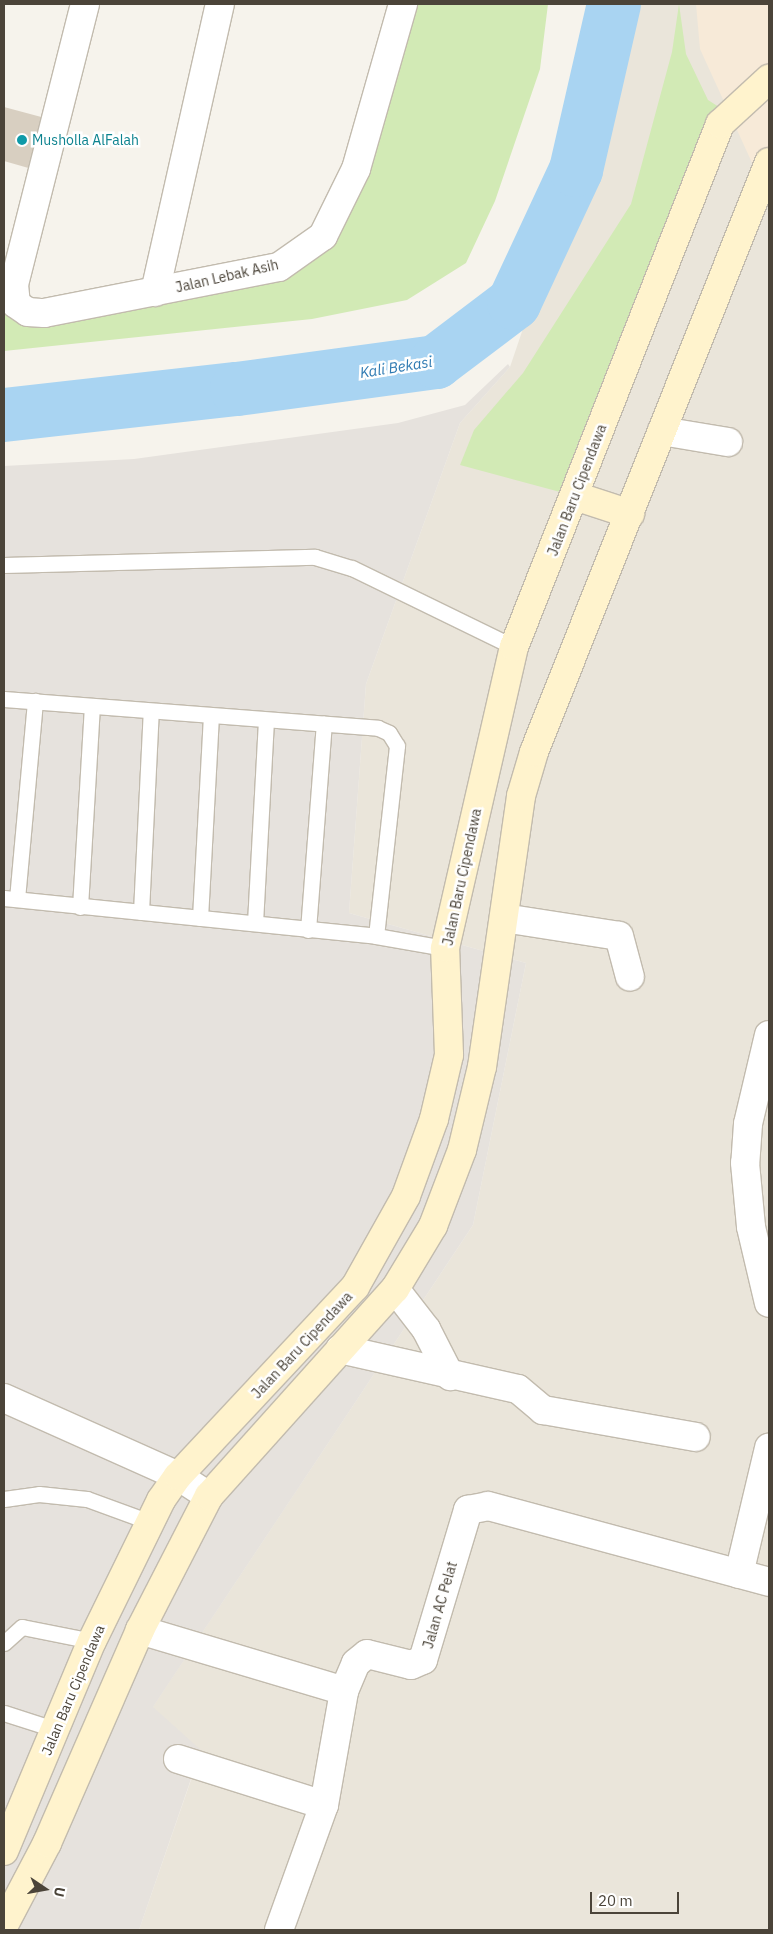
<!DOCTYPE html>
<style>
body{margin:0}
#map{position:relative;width:773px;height:1934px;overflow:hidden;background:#f6f3ec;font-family:"IBM Plex Sans",sans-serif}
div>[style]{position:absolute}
.residential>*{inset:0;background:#eae5da}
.commercial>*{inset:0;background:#f7ead8}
.industrial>*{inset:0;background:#e6e2dd}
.green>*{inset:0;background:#d2eab5}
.river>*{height:54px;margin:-27px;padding:0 27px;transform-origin:27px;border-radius:27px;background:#a9d4f2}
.building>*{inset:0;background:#d8cfc1}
.roads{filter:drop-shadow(1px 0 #c2bbae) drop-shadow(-1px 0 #c2bbae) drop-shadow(0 1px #c2bbae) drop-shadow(0 -1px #c2bbae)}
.lane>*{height:15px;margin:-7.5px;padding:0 7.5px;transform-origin:7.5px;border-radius:7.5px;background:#fff}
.street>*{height:28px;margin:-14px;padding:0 14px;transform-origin:14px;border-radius:14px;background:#fff}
.secondary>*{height:28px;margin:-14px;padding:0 14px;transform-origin:14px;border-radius:14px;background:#fff3cd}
.dots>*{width:14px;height:14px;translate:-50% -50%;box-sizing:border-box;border:2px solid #fff;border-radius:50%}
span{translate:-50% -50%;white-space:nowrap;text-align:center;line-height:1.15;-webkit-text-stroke:5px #fff;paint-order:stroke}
.culture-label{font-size:14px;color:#0d838f}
.left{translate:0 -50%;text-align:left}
.street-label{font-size:14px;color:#4b4439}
.water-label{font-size:15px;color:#2e7ab2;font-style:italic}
.frame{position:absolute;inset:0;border:5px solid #4b4439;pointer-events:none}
.north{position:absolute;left:20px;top:1864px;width:50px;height:50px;-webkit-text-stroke:4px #fff;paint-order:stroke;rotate:102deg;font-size:14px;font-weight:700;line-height:20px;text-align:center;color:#4b4439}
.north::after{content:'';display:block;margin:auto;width:18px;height:22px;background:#4b4439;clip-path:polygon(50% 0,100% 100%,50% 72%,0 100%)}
.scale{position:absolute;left:590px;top:1892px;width:89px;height:22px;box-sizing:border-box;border:2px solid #4b4439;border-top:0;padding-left:6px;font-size:15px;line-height:18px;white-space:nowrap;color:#4b4439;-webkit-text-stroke:4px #fff;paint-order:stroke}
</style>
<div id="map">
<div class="residential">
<div style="clip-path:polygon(633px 4px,725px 4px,769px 156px,769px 1930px,139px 1930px,201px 1751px,152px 1708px,473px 1225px,526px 963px,349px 913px,366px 684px,460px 423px,510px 367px)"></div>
</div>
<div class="commercial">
<div style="clip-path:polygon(696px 4px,769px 4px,769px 200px,700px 49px)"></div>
</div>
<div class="industrial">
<div style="clip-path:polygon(508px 364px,510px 367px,460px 423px,366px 684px,349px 913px,526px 963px,473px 1225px,153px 1707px,201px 1750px,139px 1930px,4px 1930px,4px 466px,134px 459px,398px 423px,465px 405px)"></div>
</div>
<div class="green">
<div style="clip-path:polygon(403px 4px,548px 4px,540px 69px,495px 201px,466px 263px,407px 300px,312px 319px,4px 351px,4px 312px,45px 313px,279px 267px,323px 236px)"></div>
<div style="clip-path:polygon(679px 4px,686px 54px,708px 100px,730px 114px,575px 496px,460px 465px,474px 430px,523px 373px,631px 204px,672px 52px)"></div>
</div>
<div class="river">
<div style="left:4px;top:415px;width:234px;rotate:-6.4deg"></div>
<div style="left:237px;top:389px;width:201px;rotate:-7.7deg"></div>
<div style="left:436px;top:362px;width:98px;rotate:-37.1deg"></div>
<div style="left:514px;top:303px;width:147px;rotate:-65deg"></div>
<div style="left:576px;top:170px;width:170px;rotate:-77.1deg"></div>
</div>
<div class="building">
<div style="clip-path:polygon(4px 107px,45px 118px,32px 169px,4px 161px)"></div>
</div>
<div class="roads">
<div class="lane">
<div style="left:4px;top:565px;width:311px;rotate:-1.5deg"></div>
<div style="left:315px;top:557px;width:39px;rotate:17deg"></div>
<div style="left:352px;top:568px;width:180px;rotate:26deg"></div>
<div style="left:4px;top:699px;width:375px;rotate:4.4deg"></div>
<div style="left:378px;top:728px;width:12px;rotate:24deg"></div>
<div style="left:389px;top:733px;width:15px;rotate:58deg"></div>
<div style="left:397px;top:746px;width:191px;rotate:96.3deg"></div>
<div style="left:4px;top:898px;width:374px;rotate:5.8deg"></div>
<div style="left:376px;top:936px;width:70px;rotate:9.9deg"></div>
<div style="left:17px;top:899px;width:199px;rotate:-84.8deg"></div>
<div style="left:80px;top:907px;width:200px;rotate:-86.6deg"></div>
<div style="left:141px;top:912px;width:201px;rotate:-87.2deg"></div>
<div style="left:200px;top:918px;width:202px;rotate:-86.9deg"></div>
<div style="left:255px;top:923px;width:203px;rotate:-86.9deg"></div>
<div style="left:308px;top:930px;width:207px;rotate:-85.6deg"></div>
<div style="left:4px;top:1499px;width:35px;rotate:-8deg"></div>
<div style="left:39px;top:1494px;width:48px;rotate:5.9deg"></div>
<div style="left:87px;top:1499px;width:67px;rotate:20.1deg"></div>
<div style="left:4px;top:1643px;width:24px;rotate:-42deg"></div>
<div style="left:22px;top:1627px;width:71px;rotate:11.3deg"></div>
<div style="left:4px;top:1713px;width:56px;rotate:17.8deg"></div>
</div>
<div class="street">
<div style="left:85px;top:4px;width:290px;rotate:104.2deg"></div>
<div style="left:14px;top:285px;width:19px;rotate:84deg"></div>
<div style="left:16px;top:304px;width:14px;rotate:34deg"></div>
<div style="left:28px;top:312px;width:16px;rotate:4deg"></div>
<div style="left:44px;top:313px;width:239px;rotate:-11.1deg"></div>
<div style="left:279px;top:267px;width:54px;rotate:-35.2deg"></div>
<div style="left:323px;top:236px;width:75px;rotate:-63.8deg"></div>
<div style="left:356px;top:169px;width:172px;rotate:-74.1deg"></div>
<div style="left:155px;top:292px;width:295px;rotate:-77.3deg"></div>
<div style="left:662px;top:431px;width:67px;rotate:9.5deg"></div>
<div style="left:504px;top:918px;width:116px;rotate:8.9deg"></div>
<div style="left:619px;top:936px;width:42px;rotate:75deg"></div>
<div style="left:769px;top:1035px;width:91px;rotate:103.3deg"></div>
<div style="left:748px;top:1124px;width:39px;rotate:94deg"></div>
<div style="left:745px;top:1163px;width:64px;rotate:84.6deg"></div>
<div style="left:751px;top:1227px;width:78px;rotate:76.7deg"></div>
<div style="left:395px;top:1289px;width:51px;rotate:52.2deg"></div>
<div style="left:426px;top:1329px;width:53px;rotate:62.9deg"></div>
<div style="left:340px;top:1349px;width:182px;rotate:12.7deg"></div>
<div style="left:518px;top:1389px;width:33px;rotate:40deg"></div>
<div style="left:543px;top:1410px;width:155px;rotate:10deg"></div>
<div style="left:4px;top:1398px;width:191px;rotate:24.1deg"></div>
<div style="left:178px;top:1476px;width:37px;rotate:33deg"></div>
<div style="left:739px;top:1574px;width:130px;rotate:-76.6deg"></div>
<div style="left:140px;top:1630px;width:213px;rotate:16.6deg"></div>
<div style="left:178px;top:1759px;width:153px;rotate:17.5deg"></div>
<div style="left:279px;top:1930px;width:133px;rotate:-70.2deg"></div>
<div style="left:324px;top:1805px;width:116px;rotate:-80deg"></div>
<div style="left:344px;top:1691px;width:30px;rotate:-67deg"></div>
<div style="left:356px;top:1663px;width:14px;rotate:-39deg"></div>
<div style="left:367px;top:1654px;width:45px;rotate:14deg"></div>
<div style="left:411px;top:1665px;width:13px;rotate:-23deg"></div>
<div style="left:423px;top:1660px;width:157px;rotate:-73.3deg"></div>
<div style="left:468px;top:1510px;width:20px;rotate:-11deg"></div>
<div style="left:488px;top:1506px;width:291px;rotate:15.1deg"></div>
</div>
<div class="secondary">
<div style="left:575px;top:496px;width:58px;rotate:18.1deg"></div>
<div style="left:4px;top:1851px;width:228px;rotate:-67.3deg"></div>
<div style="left:92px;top:1641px;width:157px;rotate:-63.9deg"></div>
<div style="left:161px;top:1500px;width:29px;rotate:-55deg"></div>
<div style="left:178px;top:1476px;width:259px;rotate:-46.9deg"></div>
<div style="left:355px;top:1287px;width:104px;rotate:-60.7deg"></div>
<div style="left:406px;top:1196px;width:82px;rotate:-70deg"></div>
<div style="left:434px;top:1119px;width:66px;rotate:-76.8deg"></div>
<div style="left:449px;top:1055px;width:107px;rotate:-92.1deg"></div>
<div style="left:445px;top:948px;width:309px;rotate:-77.1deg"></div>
<div style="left:514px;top:647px;width:562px;rotate:-68.5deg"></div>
<div style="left:720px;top:124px;width:67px;rotate:-42.6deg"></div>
<div style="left:4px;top:1925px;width:93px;rotate:-62.3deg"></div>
<div style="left:47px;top:1843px;width:232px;rotate:-66.4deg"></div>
<div style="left:140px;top:1630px;width:151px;rotate:-62.8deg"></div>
<div style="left:209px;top:1496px;width:278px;rotate:-48.1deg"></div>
<div style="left:395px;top:1289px;width:74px;rotate:-58.9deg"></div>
<div style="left:433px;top:1226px;width:81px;rotate:-69.1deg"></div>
<div style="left:462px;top:1150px;width:85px;rotate:-76.5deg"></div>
<div style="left:482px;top:1067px;width:274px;rotate:-81.8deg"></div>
<div style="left:521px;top:796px;width:46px;rotate:-73.5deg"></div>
<div style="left:534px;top:752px;width:635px;rotate:-68.28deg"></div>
</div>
</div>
<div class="dots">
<div style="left:22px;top:140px;background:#0f9aa8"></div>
</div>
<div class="culture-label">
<span class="left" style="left:32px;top:140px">Musholla AlFalah</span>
</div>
<div class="street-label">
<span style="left:227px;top:276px;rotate:-13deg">Jalan Lebak Asih</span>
<span style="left:577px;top:490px;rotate:-69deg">Jalan Baru Cipendawa</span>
<span style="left:462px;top:877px;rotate:-78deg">Jalan Baru Cipendawa</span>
<span style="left:302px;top:1345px;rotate:-47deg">Jalan Baru Cipendawa</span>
<span style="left:440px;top:1605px;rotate:-74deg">Jalan AC Pelat</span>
<span style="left:73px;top:1690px;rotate:-67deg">Jalan Baru Cipendawa</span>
</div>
<div class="water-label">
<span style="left:396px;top:367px;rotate:-9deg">Kali Bekasi</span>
</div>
<div class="frame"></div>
<div class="north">U</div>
<div class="scale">20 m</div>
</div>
